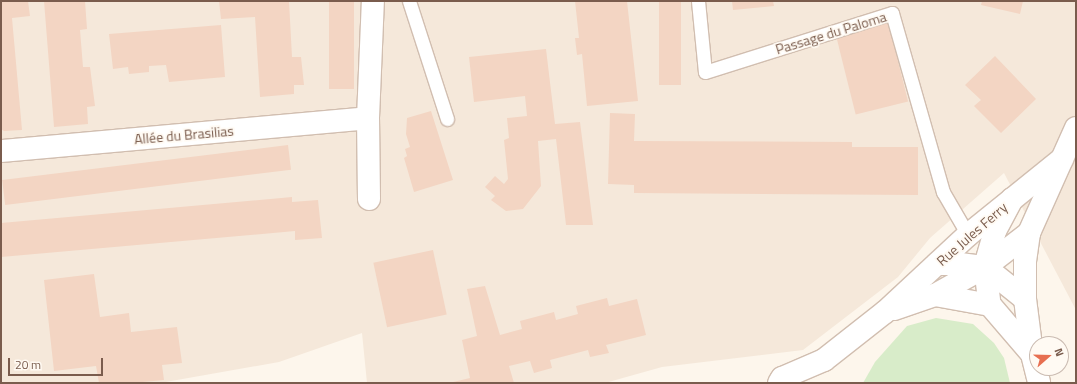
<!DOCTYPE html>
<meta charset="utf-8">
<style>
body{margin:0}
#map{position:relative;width:1077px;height:384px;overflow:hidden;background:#fdf6ec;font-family:"Titillium Web",sans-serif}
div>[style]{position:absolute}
.residential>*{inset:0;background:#f5e8da}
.green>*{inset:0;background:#d8ecc9}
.building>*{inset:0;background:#f3d5c3;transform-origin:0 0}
.roads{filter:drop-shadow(1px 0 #d1beb0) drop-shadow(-1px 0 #d1beb0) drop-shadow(0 1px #d1beb0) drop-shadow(0 -1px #d1beb0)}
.lane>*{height:13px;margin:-6.5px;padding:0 6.5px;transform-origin:6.5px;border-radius:6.5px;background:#fff}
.street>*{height:22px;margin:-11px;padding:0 11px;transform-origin:11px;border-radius:11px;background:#fff}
.secondary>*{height:22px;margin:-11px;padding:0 11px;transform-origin:11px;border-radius:11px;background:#fff}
span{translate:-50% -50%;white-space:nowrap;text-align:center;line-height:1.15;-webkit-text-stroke:3.5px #fffaf3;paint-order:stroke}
.street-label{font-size:14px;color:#7a5c4d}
.frame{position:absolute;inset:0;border:2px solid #7a5c4d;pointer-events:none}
.north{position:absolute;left:1029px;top:336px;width:40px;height:40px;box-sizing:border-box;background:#fffaf3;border:1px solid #cabbb1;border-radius:50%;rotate:70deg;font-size:11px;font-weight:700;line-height:16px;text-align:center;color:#7a5c4d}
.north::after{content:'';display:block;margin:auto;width:14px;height:18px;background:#e76f51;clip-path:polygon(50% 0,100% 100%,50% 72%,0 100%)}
.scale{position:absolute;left:8px;top:358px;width:95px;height:18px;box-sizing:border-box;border:2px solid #7a5c4d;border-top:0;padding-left:5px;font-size:12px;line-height:14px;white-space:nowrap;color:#7a5c4d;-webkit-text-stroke:3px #fffaf3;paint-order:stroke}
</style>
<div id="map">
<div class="residential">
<div style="clip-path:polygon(1px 1px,1076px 1px,1076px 310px,1004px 173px,930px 238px,898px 277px,803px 350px,662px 367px,605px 383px,367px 383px,362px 333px,279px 362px,160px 383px,1px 383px)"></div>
</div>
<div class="green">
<div style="clip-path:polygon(936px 318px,973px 324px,994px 343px,1004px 358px,1010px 383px,863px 383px,875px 362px,907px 326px)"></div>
</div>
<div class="building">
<div style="clip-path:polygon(1px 1px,28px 1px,30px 16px,12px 18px,22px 130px,4px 131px,1px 129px)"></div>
<div style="clip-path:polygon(44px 1px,85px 1px,87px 29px,80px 30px,83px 67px,90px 67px,95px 106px,87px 107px,88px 124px,54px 127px)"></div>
<div style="clip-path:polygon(219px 1px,289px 1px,292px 57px,301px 57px,304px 85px,294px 85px,294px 94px,260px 97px,255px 17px,221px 19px)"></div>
<div style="left:329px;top:1px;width:25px;height:88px"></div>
<div style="clip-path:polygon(575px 1px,627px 1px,638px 101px,587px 106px,582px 54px,577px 55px,575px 38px,579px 38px)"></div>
<div style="left:659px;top:1px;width:22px;height:84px"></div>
<div style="clip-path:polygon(732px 1px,773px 1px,774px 6px,733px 10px)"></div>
<div style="clip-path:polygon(982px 1px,1023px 1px,1020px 14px,981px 5px)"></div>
<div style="left:888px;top:21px;width:83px;height:54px;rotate:76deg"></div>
<div style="clip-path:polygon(221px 25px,225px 77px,169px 82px,166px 65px,149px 66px,149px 72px,129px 74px,128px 67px,113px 69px,109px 34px)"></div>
<div style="clip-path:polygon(546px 49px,555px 124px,580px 122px,593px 225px,566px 225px,556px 139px,538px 141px,541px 186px,523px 209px,506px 211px,491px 200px,495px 196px,485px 187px,495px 176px,504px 184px,508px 179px,504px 140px,509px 138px,507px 118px,527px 116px,525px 96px,474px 102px,469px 57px)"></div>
<div style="clip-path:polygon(995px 56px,1036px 99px,1001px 133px,974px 106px,981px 100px,965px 85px)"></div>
<div style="clip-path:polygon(431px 111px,453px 180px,414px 192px,404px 158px,407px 156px,405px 149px,410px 147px,406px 134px,407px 118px)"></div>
<div style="clip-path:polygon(610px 113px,635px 114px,634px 141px,852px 142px,852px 147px,918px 147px,918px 195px,634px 193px,634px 185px,608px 184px)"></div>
<div style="left:288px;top:145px;width:25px;height:288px;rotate:83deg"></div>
<div style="clip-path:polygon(292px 197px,292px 202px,318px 200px,322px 238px,295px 240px,295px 231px,1px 257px,1px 223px)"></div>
<div style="left:433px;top:250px;width:66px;height:61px;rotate:78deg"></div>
<div style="clip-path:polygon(94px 274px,100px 317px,129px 313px,131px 332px,177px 327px,182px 363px,162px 365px,164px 380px,132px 383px,99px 383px,96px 366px,54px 371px,44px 280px)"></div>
<div style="clip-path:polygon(485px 286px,500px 335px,522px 329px,520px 321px,554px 312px,556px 320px,578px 314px,576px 306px,607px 298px,609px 306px,637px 299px,646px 335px,606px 345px,609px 353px,590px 357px,588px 350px,550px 360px,552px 368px,534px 373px,530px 361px,509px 366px,514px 383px,449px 383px,470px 378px,462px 340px,477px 336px,467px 289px)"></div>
</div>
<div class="roads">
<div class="lane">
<div style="left:409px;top:1px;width:124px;rotate:72.1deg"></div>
<div style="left:698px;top:1px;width:71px;rotate:84.4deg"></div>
<div style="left:705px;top:72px;width:196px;rotate:-17.5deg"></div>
<div style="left:892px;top:13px;width:186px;rotate:74.1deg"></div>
<div style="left:943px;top:192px;width:50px;rotate:59.8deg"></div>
</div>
<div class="street">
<div style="left:1px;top:151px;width:368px;rotate:-5.1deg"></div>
<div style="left:369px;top:199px;width:81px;rotate:-90.7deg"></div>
<div style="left:368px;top:118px;width:117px;rotate:-87.6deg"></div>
<div style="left:1012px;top:199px;width:36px;rotate:118deg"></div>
<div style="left:995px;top:231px;width:37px;rotate:106deg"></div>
<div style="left:985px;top:267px;width:38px;rotate:83deg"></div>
<div style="left:990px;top:305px;width:65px;rotate:49.4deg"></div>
<div style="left:1029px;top:233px;width:27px;rotate:98deg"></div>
<div style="left:1025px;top:260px;width:39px;rotate:90deg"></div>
<div style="left:1025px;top:299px;width:55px;rotate:82.7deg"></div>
<div style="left:1032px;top:354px;width:30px;rotate:76deg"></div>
<div style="left:937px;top:264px;width:23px"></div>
<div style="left:960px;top:264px;width:25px;rotate:7deg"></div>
<div style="left:985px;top:267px;width:51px;rotate:38.7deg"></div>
<div style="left:935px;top:295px;width:56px;rotate:10.3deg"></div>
</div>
<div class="secondary">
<div style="left:894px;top:309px;width:43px;rotate:-18.9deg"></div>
<div style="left:935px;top:295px;width:57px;rotate:-29.2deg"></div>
<div style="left:985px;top:267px;width:56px;rotate:-37.7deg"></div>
<div style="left:1029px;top:233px;width:115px;rotate:-65.9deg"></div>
<div style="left:779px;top:383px;width:6px;rotate:-59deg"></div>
<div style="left:782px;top:378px;width:46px;rotate:-23.2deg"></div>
<div style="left:824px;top:360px;width:78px;rotate:-38.2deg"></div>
<div style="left:885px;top:312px;width:113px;rotate:-42.9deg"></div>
<div style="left:968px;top:235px;width:121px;rotate:-39deg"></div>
</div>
</div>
<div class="street-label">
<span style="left:831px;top:33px;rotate:-17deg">Passage du Paloma</span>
<span style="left:184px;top:135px;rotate:-5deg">Allée du Brasilias</span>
<span style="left:972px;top:234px;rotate:-41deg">Rue Jules Ferry</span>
</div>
<div class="frame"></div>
<div class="north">N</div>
<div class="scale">20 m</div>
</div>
